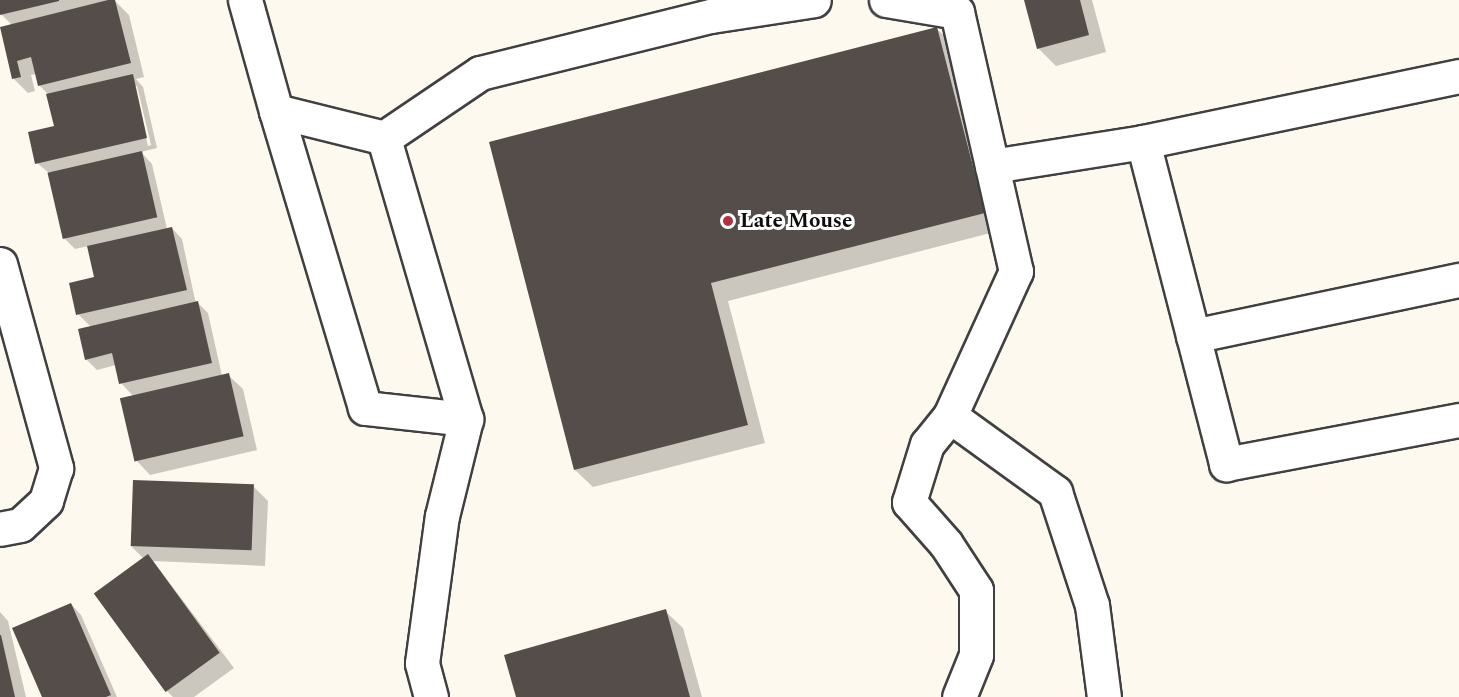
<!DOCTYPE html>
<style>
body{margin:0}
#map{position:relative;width:1459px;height:697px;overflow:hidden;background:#fef9ee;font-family:Spectral,serif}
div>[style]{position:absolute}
.shadow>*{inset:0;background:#0003}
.building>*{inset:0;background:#554d4a;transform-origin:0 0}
.roads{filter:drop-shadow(2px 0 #404040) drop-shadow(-2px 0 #404040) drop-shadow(0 2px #404040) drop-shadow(0 -2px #404040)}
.minor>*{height:33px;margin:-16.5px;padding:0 16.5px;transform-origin:16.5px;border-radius:16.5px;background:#fff}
.dots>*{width:16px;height:16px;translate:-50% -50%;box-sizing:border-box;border:3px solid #fff;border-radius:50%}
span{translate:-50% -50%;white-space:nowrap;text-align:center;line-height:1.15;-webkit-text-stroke:6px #fff;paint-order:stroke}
.poi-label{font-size:21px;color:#0d0d0d;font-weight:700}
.left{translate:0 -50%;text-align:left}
</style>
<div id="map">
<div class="shadow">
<div style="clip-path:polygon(evenodd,0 0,114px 0,129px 15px,144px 77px,136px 79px,143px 87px,157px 148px,141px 152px,152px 164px,167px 229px,172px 228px,182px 239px,195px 300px,208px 313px,222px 376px,228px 375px,243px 389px,257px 450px,150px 475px,136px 460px,134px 397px,121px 383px,116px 365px,97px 370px,86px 359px,91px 327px,78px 314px,96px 278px,89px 246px,75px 249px,64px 238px,49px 173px,37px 163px,56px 128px,48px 94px,39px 85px,36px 74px,31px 75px,35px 91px,28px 93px,13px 78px,12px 25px,1px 14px,0 0,134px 86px,137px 86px,151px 145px,148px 146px,134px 86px)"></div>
<div style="clip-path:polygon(1025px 0,1092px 0,1106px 52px,1056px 66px,1038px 48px)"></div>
<div style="clip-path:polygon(937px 29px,955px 46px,1002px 230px,728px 301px,765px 443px,593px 487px,575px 470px,491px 143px)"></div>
<div style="clip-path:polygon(253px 486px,268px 501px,265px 566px,153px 561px,234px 668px,194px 697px,173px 697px,167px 691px,144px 559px,131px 546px)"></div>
<div style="clip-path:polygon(71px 604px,81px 615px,117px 697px,44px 697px)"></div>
<div style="clip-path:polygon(665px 611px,683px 628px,702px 697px,517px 697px)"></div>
<div style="clip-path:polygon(0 612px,8px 621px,26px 697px,0 697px)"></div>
</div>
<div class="building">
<div style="clip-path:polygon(0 0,59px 0,59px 1px,0 15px)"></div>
<div style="clip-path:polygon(108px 0,115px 0,131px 63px,38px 86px,31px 57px,17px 61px,21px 77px,12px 79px,0 27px)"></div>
<div style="clip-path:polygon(1024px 0,1080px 0,1089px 35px,1037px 49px)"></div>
<div style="clip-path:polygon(937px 27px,985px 213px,711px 283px,748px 425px,574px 470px,489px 142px)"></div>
<div style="clip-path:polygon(133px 74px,147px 138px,35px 164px,28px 132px,54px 126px,46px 94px)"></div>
<div style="left:142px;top:151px;width:68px;height:97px;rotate:77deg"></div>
<div style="clip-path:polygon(172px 227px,187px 290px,76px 315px,69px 283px,94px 277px,87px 246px)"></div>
<div style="clip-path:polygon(198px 301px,212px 363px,119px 384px,112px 353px,85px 360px,78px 329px)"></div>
<div style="left:229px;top:373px;width:65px;height:112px;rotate:77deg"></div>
<div style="left:133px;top:480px;width:121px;height:66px;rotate:2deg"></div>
<div style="left:148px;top:554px;width:122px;height:67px;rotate:54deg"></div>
<div style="clip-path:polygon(71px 603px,111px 695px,106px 697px,42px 697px,12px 628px)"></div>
<div style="clip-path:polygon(666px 609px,690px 697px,516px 697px,504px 655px)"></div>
<div style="clip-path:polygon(0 635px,1px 635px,15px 697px,0 697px)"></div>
</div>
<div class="roads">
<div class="minor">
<div style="left:245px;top:0;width:115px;rotate:74.4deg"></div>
<div style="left:276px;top:111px;width:111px;rotate:14deg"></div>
<div style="left:886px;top:0;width:72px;rotate:9.6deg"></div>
<div style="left:957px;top:12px;width:266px;rotate:77.2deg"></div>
<div style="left:1016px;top:271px;width:159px;rotate:114.5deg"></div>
<div style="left:950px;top:416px;width:36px;rotate:129deg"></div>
<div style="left:927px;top:444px;width:61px;rotate:107.2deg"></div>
<div style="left:909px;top:502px;width:56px;rotate:48.6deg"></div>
<div style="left:946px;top:544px;width:55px;rotate:56.9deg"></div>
<div style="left:976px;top:590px;width:65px;rotate:90deg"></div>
<div style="left:976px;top:655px;width:45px;rotate:112deg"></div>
<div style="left:1459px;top:76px;width:323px;rotate:168.2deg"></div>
<div style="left:1143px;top:142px;width:333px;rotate:75.5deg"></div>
<div style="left:1226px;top:464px;width:237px;rotate:-10.7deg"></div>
<div style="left:276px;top:111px;width:310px;rotate:73.3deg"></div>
<div style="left:365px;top:408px;width:102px;rotate:6.2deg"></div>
<div style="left:992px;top:166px;width:153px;rotate:-9deg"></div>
<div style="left:0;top:264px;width:212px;rotate:74.6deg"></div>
<div style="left:56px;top:468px;width:34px;rotate:107deg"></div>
<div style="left:46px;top:501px;width:35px;rotate:137deg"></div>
<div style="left:20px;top:525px;width:20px;rotate:169deg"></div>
<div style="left:1193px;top:336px;width:272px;rotate:-11.9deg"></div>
<div style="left:950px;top:416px;width:130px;rotate:35.9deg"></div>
<div style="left:1055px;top:492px;width:119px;rotate:71.9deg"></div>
<div style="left:1092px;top:605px;width:93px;rotate:82.6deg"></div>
<div style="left:431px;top:697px;width:35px;rotate:-105deg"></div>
<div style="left:422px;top:663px;width:148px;rotate:-82.3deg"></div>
<div style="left:442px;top:516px;width:100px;rotate:-76.1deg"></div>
<div style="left:466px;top:419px;width:293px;rotate:-106.3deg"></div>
<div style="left:384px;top:138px;width:116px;rotate:-34.1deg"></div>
<div style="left:480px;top:73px;width:238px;rotate:-13.9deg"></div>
<div style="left:711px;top:16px;width:104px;rotate:-8.8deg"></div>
</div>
</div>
<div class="dots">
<div style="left:728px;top:221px;background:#b23040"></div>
</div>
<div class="poi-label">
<span class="left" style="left:740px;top:221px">Late Mouse</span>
</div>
</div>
